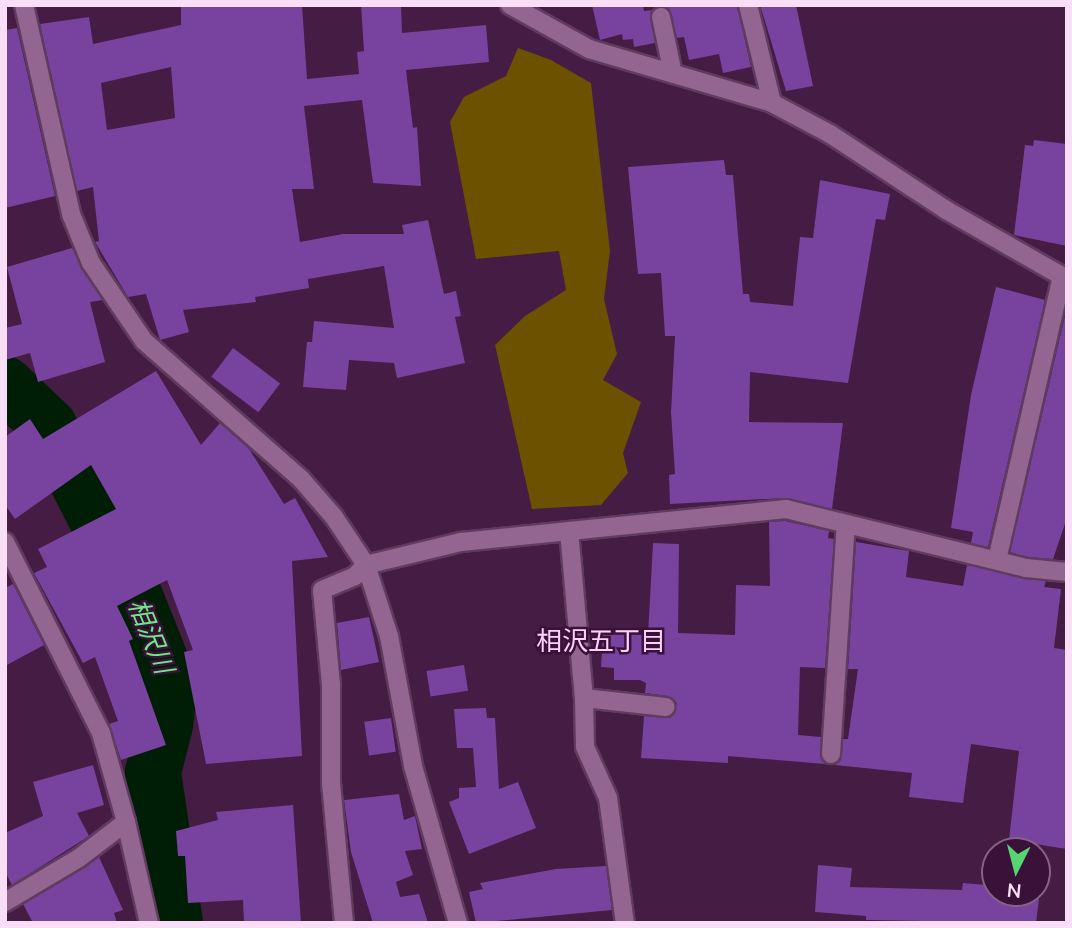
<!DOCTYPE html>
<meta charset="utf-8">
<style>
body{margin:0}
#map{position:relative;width:1072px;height:928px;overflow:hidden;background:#441c44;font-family:Mulish,"Noto Sans JP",sans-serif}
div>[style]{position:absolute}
.green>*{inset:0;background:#6b5100}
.river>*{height:56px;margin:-28px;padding:0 28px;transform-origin:28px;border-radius:28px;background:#001d05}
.building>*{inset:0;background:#77439f;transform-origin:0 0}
.roads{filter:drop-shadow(2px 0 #5f3c5f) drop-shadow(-2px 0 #5f3c5f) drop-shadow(0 2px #5f3c5f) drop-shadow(0 -2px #5f3c5f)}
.minor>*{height:18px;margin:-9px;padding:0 9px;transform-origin:9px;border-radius:9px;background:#936591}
span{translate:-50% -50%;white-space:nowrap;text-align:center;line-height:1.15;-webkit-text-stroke:5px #391139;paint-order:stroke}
.water-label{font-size:26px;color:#6de984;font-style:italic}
.neighbourhood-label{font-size:26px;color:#fbd2f9}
.frame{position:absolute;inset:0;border:7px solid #f8def6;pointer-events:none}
.north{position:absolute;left:981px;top:837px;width:70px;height:70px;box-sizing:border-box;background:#391139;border:2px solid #856385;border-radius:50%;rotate:186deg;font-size:19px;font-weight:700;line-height:28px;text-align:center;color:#f8def6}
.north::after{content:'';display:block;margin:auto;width:24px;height:32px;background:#56d671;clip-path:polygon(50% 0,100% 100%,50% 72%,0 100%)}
</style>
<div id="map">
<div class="green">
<div style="clip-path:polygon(518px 48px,551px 60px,591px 83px,610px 251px,604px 299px,617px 354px,603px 380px,641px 402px,623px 453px,628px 473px,601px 505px,532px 509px,495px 345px,525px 316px,566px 290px,559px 251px,476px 259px,450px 122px,464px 97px,506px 76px)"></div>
</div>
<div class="river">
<div style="left:5px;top:384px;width:61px;rotate:43.7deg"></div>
<div style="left:49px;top:426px;width:178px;rotate:62.9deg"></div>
<div style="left:130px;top:584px;width:108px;rotate:68.2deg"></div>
<div style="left:170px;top:684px;width:41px;rotate:97deg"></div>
<div style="left:165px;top:725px;width:49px;rotate:104.3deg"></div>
<div style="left:153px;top:772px;width:153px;rotate:81.7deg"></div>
</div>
<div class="building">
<div style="clip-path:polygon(evenodd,181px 5px,302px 5px,307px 79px,359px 74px,357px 52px,364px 51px,361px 5px,401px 5px,402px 33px,486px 25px,489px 62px,406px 70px,413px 128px,417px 127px,421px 186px,373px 183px,362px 100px,304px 106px,314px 189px,292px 189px,300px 242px,343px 234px,404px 234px,402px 225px,428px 220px,444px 294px,456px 291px,461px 316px,455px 317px,465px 363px,397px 378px,394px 363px,349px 360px,346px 390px,303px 387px,307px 342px,312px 342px,314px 321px,394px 328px,384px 266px,308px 279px,309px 288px,255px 297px,256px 302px,183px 310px,189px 332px,160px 340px,146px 294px,128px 297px,95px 242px,99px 241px,93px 187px,77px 191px,40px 24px,89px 17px,93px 44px,181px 25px,181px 5px,171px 67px,175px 118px,107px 130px,101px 83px,171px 67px)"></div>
<div style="clip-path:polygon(592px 5px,643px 5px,644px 11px,653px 10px,655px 43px,634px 47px,633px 39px,623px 40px,622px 34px,600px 40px)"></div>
<div style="clip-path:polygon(737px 5px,751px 67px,723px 73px,719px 54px,689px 60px,684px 37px,677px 38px,666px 7px)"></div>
<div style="clip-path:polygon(760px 5px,796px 5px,813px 86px,786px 91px)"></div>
<div style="clip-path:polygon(17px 28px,55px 196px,5px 208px,5px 30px)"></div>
<div style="clip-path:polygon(1034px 140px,1067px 144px,1067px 246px,1014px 235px,1025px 145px,1033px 146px)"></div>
<div style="clip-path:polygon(724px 160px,726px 175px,733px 175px,743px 294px,749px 294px,750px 302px,793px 306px,800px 237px,813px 238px,820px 180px,890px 194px,885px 220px,876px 219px,848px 383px,750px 372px,749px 422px,843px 423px,832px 509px,785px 498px,670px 504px,669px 475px,675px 474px,671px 412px,675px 336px,665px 336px,661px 273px,638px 274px,628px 167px)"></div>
<div style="clip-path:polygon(72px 248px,103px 300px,90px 302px,105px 362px,38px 382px,30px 353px,5px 360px,5px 328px,22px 324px,7px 267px)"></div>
<div style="clip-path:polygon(996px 287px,1045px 300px,988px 547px,971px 543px,973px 532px,951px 528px,971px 395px)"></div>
<div style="clip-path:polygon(1067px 307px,1067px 518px,1053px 559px,1028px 557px,1010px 552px)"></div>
<div style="left:233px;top:348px;width:59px;height:36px;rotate:37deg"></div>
<div style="clip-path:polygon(156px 371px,201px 445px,220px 423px,249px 449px,284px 504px,295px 498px,328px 557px,292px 561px,302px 756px,206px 764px,184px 652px,193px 650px,167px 580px,117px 606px,133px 639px,129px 641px,166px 745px,121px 760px,109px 724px,118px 721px,95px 657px,83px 663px,34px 573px,47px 567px,38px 549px,116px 509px,91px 465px,15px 519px,5px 505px,5px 437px,30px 419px,43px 439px)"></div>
<div style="clip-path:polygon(785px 521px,829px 531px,828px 538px,834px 539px,825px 668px,800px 667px,798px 735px,821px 737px,820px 754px,825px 764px,728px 756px,728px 763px,641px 758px,644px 716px,670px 718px,677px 703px,668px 696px,645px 693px,646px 683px,640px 680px,614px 680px,614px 668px,601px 667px,603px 633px,648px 635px,653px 543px,679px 544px,678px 633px,735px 635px,736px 585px,770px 586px,769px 522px)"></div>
<div style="clip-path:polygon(856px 542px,909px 551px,906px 577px,963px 586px,967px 565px,1046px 581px,1044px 587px,1061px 589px,1054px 648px,1067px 650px,1067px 849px,1009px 840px,1019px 751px,971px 744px,963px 803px,909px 797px,912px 773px,835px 765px,841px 760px,843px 739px,848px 739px,858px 669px,848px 669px)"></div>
<div style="clip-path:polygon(13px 584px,44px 645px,5px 666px,5px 588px)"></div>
<div style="clip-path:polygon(369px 617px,379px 662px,341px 670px,337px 623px)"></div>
<div style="left:464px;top:665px;width:26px;height:38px;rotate:81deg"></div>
<div style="clip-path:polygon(486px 708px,487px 718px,495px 718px,499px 789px,518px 782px,536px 828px,469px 854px,449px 802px,459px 798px,459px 788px,476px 787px,473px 748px,457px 748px,454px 709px)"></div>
<div style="left:391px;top:718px;width:34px;height:27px;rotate:82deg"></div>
<div style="clip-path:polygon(93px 765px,104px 805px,77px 813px,89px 836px,12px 885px,5px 872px,5px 833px,43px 816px,33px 782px)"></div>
<div style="clip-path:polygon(399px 794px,404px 820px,415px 816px,422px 849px,405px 851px,413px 875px,396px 882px,400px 897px,419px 894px,428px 923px,373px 923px,351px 852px,344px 800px)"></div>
<div style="clip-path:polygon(293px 805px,301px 923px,244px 923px,243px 900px,188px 903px,185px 856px,178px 856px,176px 831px,218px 820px,216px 812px)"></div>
<div style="clip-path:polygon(99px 857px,123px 910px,114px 913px,117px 923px,33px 923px,23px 904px)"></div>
<div style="clip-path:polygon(818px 865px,852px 868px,850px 887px,962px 890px,963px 883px,987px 885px,987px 892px,1039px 899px,1036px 923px,866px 920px,866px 916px,815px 912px)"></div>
<div style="clip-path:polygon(606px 866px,612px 910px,476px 923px,469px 892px,483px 889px,480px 883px,556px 869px)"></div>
</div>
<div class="roads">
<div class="minor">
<div style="left:24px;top:5px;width:214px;rotate:77.3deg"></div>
<div style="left:71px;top:214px;width:53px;rotate:67.8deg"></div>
<div style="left:91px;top:263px;width:94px;rotate:55.8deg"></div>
<div style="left:144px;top:341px;width:209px;rotate:41.3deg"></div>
<div style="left:301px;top:479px;width:50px;rotate:49deg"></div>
<div style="left:334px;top:517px;width:58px;rotate:56.3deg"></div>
<div style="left:366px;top:565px;width:75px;rotate:72.1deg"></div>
<div style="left:389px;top:636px;width:132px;rotate:79.5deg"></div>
<div style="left:413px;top:766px;width:163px;rotate:74deg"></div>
<div style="left:510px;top:5px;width:90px;rotate:29.1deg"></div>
<div style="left:589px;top:49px;width:191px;rotate:16.4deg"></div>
<div style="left:772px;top:103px;width:66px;rotate:28.1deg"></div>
<div style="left:830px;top:134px;width:139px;rotate:33.2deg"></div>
<div style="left:946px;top:210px;width:139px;rotate:29.7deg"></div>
<div style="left:748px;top:5px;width:101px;rotate:76.2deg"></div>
<div style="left:661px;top:17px;width:58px;rotate:78.1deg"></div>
<div style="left:569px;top:531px;width:168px;rotate:84.9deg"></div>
<div style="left:584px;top:698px;width:82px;rotate:6.3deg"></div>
<div style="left:5px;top:542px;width:214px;rotate:63.3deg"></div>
<div style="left:101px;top:733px;width:92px;rotate:74.3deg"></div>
<div style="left:126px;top:822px;width:59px;rotate:142.5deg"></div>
<div style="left:79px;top:858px;width:86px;rotate:149.3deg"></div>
<div style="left:997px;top:560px;width:290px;rotate:-77.1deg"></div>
<div style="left:584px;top:698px;width:49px;rotate:88.8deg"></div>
<div style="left:585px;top:747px;width:56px;rotate:65.7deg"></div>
<div style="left:608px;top:798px;width:126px;rotate:82.3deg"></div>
<div style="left:831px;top:754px;width:230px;rotate:-86.3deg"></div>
<div style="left:126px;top:822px;width:104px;rotate:77.2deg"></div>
<div style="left:344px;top:923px;width:140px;rotate:-95.3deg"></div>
<div style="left:331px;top:784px;width:99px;rotate:-90deg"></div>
<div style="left:331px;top:685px;width:95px;rotate:-95.4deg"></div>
<div style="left:322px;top:590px;width:36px;rotate:-23deg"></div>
<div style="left:355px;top:576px;width:16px;rotate:-45deg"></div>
<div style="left:366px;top:565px;width:98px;rotate:-13.6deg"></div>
<div style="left:461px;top:542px;width:327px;rotate:-5.8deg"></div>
<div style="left:786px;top:509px;width:247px;rotate:13.8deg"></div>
<div style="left:1026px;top:568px;width:41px;rotate:5.6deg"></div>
</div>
</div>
<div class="water-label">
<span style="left:151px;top:636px;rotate:68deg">相沢川</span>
</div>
<div class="neighbourhood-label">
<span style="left:601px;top:641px">相沢五丁目</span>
</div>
<div class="frame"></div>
<div class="north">N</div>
</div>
